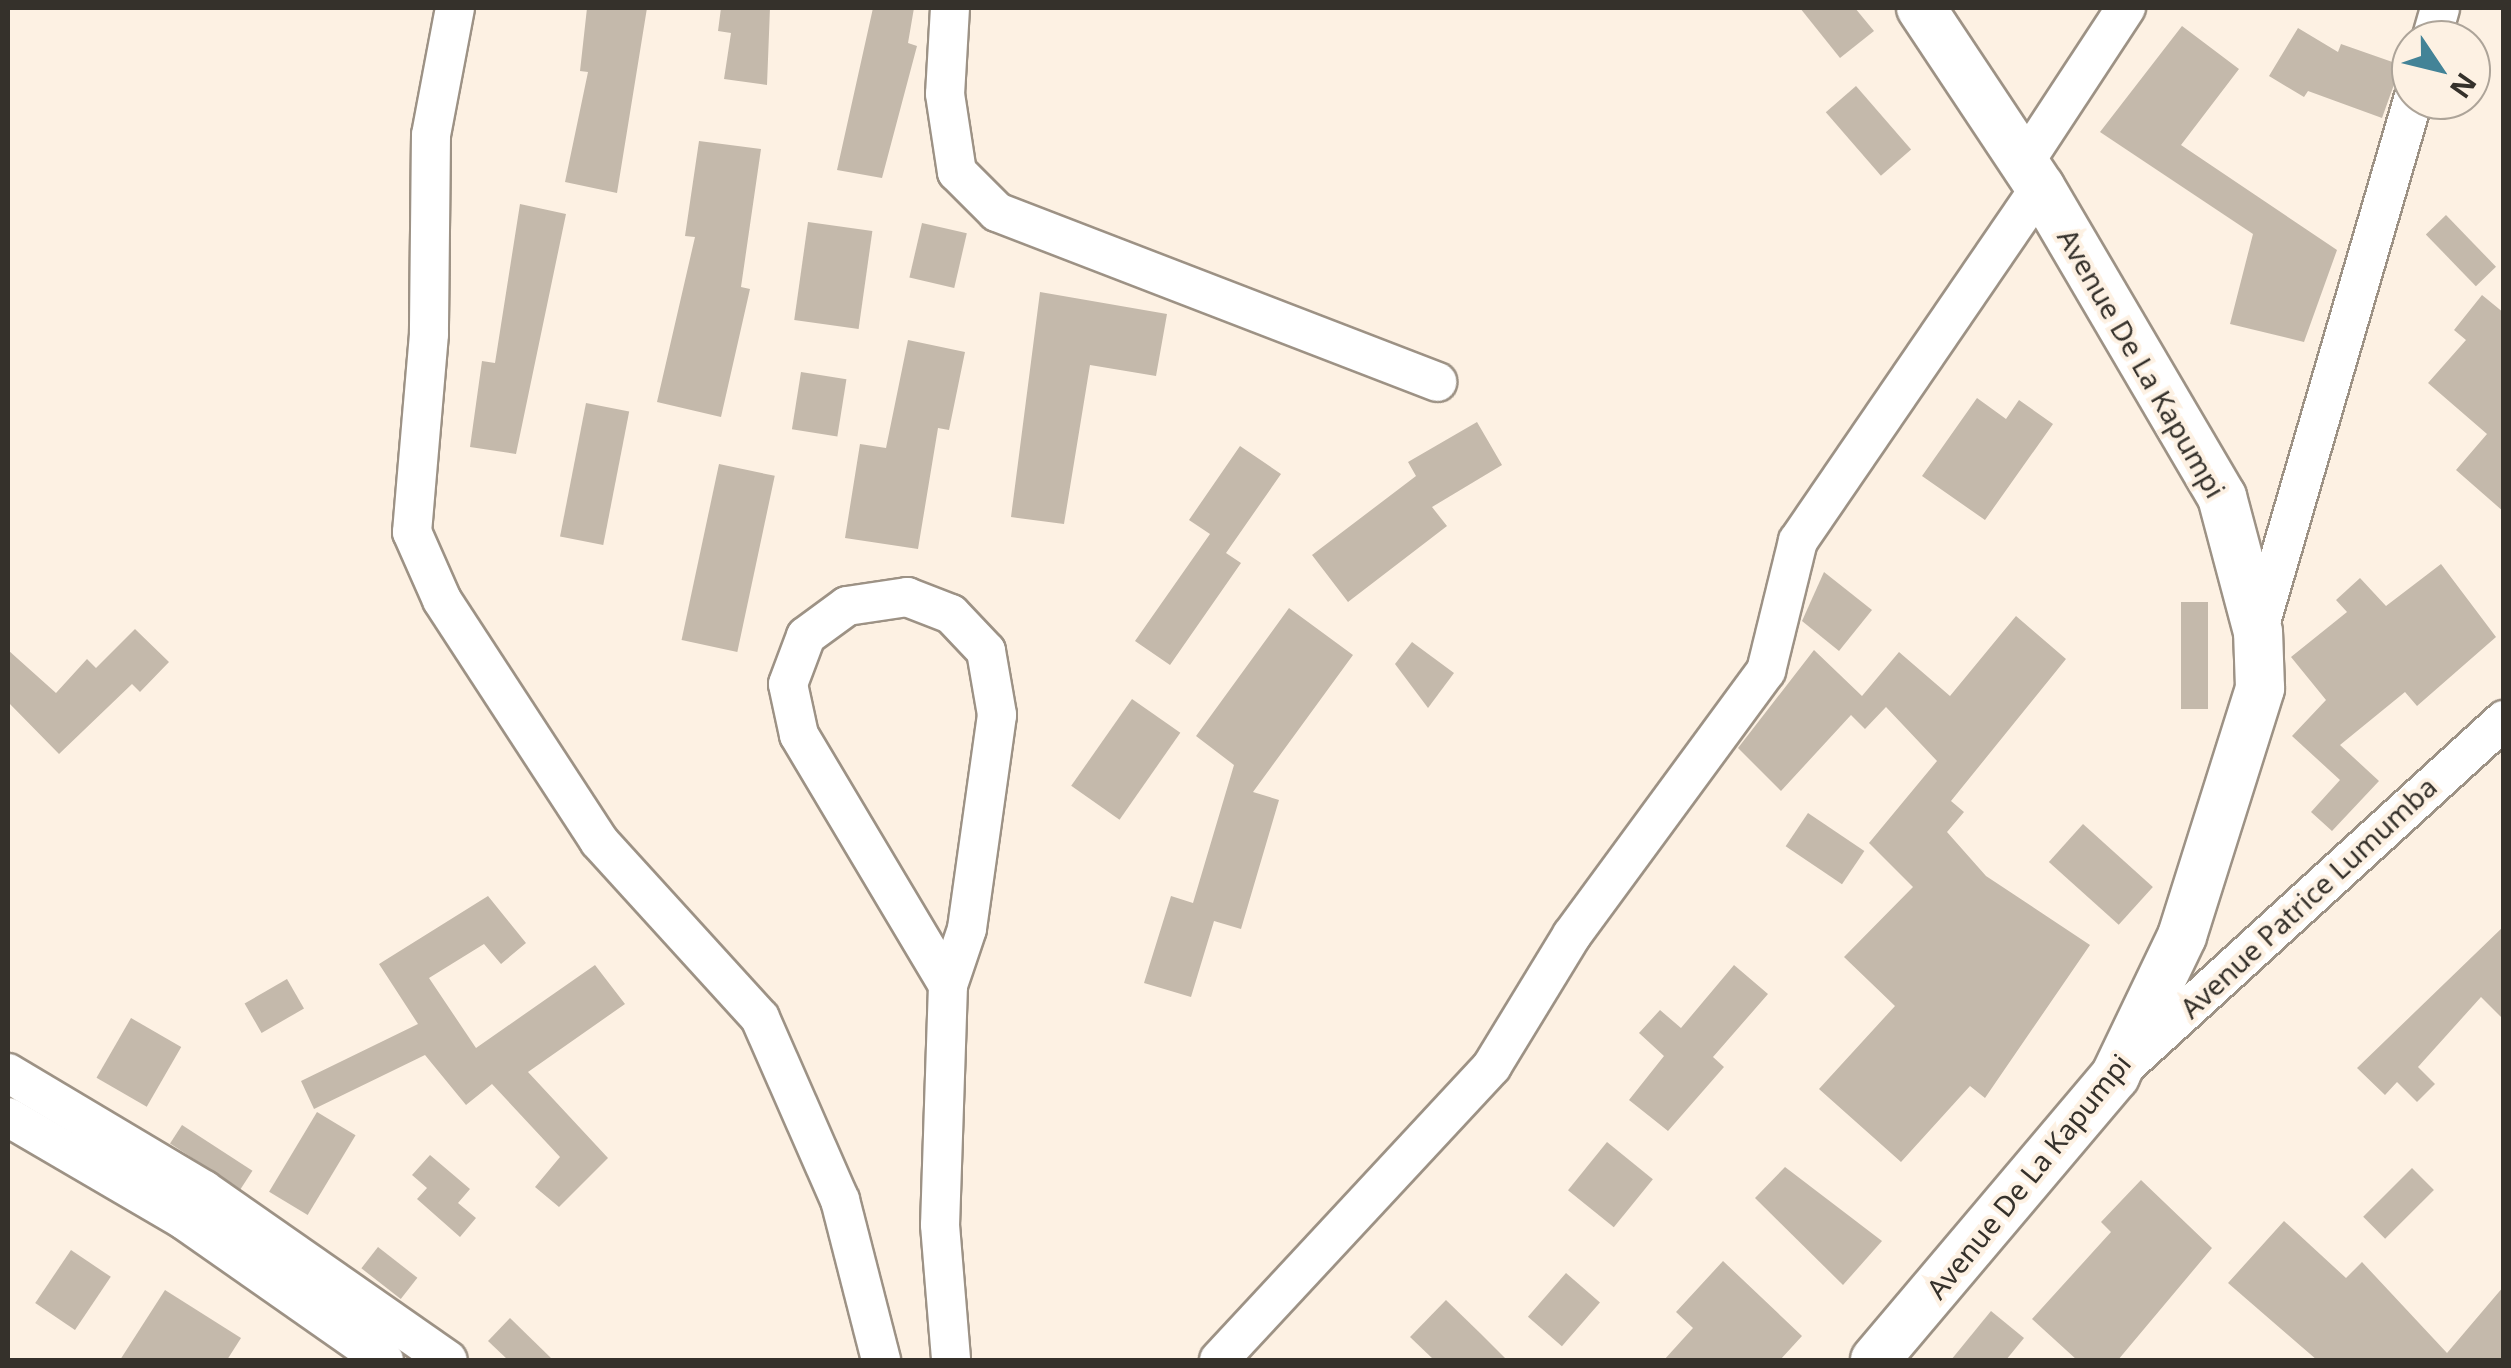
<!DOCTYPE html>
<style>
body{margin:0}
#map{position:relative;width:2511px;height:1368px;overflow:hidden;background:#fdf1e3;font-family:"Noto Sans",sans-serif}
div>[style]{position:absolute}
.building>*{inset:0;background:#c4b9ab;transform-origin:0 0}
.roads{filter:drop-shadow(2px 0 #9d9285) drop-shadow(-2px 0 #9d9285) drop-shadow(0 2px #9d9285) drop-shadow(0 -2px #9d9285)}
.minor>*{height:38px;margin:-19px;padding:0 19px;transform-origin:19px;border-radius:19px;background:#fff}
.major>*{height:48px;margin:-24px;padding:0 24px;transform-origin:24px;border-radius:24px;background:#fff}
span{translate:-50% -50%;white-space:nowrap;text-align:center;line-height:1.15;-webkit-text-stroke:8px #fdf1e3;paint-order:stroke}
.street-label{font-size:28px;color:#35312b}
.frame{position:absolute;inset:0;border:10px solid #35312b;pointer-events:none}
.north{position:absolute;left:2391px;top:20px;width:100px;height:100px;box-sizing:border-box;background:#fdf1e3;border:2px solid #ada499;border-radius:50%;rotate:125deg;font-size:28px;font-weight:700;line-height:40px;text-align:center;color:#35312b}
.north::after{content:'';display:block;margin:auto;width:35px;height:45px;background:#438397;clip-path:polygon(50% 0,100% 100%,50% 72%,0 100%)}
</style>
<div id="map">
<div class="building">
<div style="clip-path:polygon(587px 8px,647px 8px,617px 193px,565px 182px,588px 72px,580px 71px)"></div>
<div style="clip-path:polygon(721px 8px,770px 8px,767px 85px,724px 79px,731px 33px,718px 31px)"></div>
<div style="clip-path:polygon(873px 8px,914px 8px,908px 43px,917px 46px,882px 178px,837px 170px)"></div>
<div style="clip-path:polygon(1800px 8px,1855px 8px,1874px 31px,1840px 58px)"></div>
<div style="clip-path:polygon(2182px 26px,2239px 69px,2181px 145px,2337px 250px,2304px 342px,2230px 324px,2253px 234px,2100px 132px)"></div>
<div style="clip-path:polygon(2298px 28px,2338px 52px,2341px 44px,2401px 65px,2382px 118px,2308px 91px,2304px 97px,2269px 76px)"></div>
<div style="left:1856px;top:86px;width:84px;height:40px;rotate:49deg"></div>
<div style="clip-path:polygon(699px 141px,761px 149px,741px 287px,750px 289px,721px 417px,657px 402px,695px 237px,685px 236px)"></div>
<div style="clip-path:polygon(520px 204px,566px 214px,516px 454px,470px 447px,482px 361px,495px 363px)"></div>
<div style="left:2446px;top:215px;width:72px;height:28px;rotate:46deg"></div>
<div style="left:808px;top:222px;width:65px;height:99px;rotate:8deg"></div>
<div style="left:922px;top:223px;width:46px;height:56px;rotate:13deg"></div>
<div style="clip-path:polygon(1040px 292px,1167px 314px,1156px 376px,1090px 365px,1064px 524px,1011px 517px)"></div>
<div style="clip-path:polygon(2482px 295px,2504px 313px,2504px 512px,2456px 470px,2487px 434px,2428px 383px,2466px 340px,2454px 330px)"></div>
<div style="clip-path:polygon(908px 340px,965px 352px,949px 430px,938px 428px,918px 549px,845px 538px,860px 444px,886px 448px)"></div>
<div style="left:801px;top:372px;width:46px;height:58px;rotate:9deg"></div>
<div style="clip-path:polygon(1977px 398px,2006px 419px,2019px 400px,2053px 424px,1985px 520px,1922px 476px)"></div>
<div style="left:586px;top:403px;width:44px;height:136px;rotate:11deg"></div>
<div style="clip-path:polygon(1477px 422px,1502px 465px,1432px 507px,1447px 526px,1348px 602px,1312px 555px,1416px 476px,1408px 462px)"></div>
<div style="clip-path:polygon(1240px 446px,1281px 474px,1226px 553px,1241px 563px,1170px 665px,1135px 641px,1210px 534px,1189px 520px)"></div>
<div style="left:719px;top:464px;width:57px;height:180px;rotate:12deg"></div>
<div style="clip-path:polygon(2441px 564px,2496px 637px,2417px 706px,2405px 692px,2340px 745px,2379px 781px,2332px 831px,2311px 812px,2340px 780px,2292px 736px,2326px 700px,2291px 657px,2347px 612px,2336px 600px,2360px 578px,2386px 606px)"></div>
<div style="clip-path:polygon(1824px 572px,1872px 610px,1839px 651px,1802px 621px)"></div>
<div style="left:2181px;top:602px;width:27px;height:107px"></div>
<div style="clip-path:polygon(1289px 608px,1353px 655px,1253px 792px,1279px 800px,1241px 929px,1214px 921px,1191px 997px,1144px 983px,1171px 896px,1193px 903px,1234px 765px,1196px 736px)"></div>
<div style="clip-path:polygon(2016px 616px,2066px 659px,1951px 801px,1964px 812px,1947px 832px,1986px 876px,2090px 945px,1985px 1098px,1970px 1086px,1901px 1162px,1819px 1089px,1895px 1006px,1844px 957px,1913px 887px,1869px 843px,1937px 761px,1886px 707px,1865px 729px,1851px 715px,1781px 791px,1738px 748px,1814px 650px,1862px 696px,1899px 652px,1950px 696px)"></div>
<div style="clip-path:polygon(135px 629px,169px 662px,140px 692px,132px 684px,59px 754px,8px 702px,8px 650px,56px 693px,87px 659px,96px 668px)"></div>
<div style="clip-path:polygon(1412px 642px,1454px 673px,1428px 708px,1395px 664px)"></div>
<div style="left:1132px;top:699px;width:59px;height:106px;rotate:35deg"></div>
<div style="left:1808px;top:813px;width:68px;height:40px;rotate:34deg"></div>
<div style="left:2083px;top:824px;width:94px;height:51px;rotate:42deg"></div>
<div style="clip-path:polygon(488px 896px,526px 943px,501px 964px,484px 944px,429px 978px,476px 1048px,595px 965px,625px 1004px,528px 1072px,608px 1158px,559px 1207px,535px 1187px,560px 1157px,492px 1084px,466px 1105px,425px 1055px,314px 1109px,301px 1081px,418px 1024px,379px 964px)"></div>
<div style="clip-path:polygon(2504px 926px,2504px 1020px,2481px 997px,2418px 1067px,2435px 1084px,2417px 1102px,2397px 1082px,2385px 1095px,2357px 1068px)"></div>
<div style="clip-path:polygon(1734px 965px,1768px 994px,1713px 1057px,1724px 1067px,1668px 1131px,1629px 1100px,1664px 1056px,1639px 1033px,1660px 1010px,1681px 1028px)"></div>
<div style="left:287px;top:979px;width:34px;height:49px;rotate:60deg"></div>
<div style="left:131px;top:1018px;width:58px;height:69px;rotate:30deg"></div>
<div style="left:317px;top:1112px;width:45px;height:93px;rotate:31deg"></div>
<div style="left:182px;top:1125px;width:84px;height:22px;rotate:33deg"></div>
<div style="left:1607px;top:1142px;width:59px;height:62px;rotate:39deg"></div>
<div style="clip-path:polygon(430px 1155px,470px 1189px,458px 1203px,476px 1218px,460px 1237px,417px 1199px,427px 1188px,412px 1175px)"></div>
<div style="clip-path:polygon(1785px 1167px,1882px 1241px,1843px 1285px,1755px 1198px)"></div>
<div style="left:2412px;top:1168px;width:31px;height:69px;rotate:45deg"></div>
<div style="clip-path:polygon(2141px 1180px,2212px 1248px,2118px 1360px,2077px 1360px,2032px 1319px,2111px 1232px,2101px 1222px)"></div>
<div style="clip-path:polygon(2284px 1221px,2346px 1278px,2362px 1262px,2447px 1353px,2504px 1286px,2504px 1360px,2317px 1360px,2228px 1283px)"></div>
<div style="left:378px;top:1247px;width:50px;height:27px;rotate:38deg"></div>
<div style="left:71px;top:1250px;width:48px;height:64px;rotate:34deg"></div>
<div style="clip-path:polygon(1723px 1261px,1802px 1336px,1780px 1360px,1664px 1360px,1693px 1328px,1676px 1312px)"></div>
<div style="left:1566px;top:1273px;width:45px;height:58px;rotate:41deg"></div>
<div style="clip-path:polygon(165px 1290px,241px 1338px,227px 1360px,120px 1360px)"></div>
<div style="clip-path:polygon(1446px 1300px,1482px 1335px,1507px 1360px,1434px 1360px,1410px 1337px)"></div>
<div style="clip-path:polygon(1991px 1311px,2024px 1338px,2006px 1360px,1951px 1360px)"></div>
<div style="clip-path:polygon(510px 1318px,553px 1360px,508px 1360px,488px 1341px)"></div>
</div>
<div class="roads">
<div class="minor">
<div style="left:455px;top:8px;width:129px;rotate:100.7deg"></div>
<div style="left:431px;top:135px;width:199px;rotate:90.6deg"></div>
<div style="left:429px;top:334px;width:199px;rotate:94.9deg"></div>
<div style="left:412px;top:532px;width:74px;rotate:66.2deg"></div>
<div style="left:442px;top:600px;width:288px;rotate:56.9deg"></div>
<div style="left:599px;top:841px;width:239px;rotate:47.7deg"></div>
<div style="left:760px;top:1018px;width:199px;rotate:66.3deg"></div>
<div style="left:840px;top:1200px;width:165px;rotate:75.6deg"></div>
<div style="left:950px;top:8px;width:86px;rotate:93.3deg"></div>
<div style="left:945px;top:94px;width:79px;rotate:81.3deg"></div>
<div style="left:957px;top:172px;width:57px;rotate:45deg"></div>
<div style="left:997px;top:212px;width:472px;rotate:21.1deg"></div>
<div style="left:2431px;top:40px;width:33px;rotate:-74deg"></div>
<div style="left:2024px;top:163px;width:186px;rotate:-56.7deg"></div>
<div style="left:2258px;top:632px;width:554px;rotate:-73.76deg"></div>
<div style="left:948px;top:985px;width:291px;rotate:-120.8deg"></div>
<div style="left:799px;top:735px;width:52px;rotate:-102.2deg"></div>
<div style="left:788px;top:684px;width:51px;rotate:-69.4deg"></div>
<div style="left:806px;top:636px;width:51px;rotate:-36.2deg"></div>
<div style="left:847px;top:606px;width:61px;rotate:-8.5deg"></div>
<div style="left:907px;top:597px;width:47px;rotate:21.1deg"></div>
<div style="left:951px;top:614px;width:51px;rotate:46.6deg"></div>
<div style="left:986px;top:651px;width:65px;rotate:80.2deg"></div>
<div style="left:997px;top:715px;width:216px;rotate:98deg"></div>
<div style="left:967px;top:929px;width:59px;rotate:108.7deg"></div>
<div style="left:948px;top:985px;width:240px;rotate:91.9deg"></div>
<div style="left:940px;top:1225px;width:135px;rotate:85.3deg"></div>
<div style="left:2124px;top:1067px;width:515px;rotate:-42.4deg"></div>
<div style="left:8px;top:1073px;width:228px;rotate:30.8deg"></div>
<div style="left:204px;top:1190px;width:297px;rotate:34.9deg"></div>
<div style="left:8px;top:1117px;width:204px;rotate:30.3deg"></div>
<div style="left:184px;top:1220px;width:244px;rotate:35deg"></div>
<div style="left:1219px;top:1360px;width:401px;rotate:-47.1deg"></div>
<div style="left:1492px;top:1066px;width:153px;rotate:-58.6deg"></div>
<div style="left:1572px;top:935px;width:328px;rotate:-53.7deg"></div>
<div style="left:1766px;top:671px;width:134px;rotate:-76.2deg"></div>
<div style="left:1798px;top:541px;width:429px;rotate:-55.6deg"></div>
</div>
<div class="major">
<div style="left:1875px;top:1360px;width:372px;rotate:-49.8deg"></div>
<div style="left:2115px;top:1076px;width:155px;rotate:-64.4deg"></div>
<div style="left:2182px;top:936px;width:260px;rotate:-72.5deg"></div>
<div style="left:2260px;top:688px;width:56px;rotate:-92deg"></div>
<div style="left:2258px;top:632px;width:140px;rotate:-104.9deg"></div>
<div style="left:2222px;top:497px;width:359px;rotate:-120.4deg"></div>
<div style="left:2040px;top:187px;width:215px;rotate:-123.6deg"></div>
</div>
</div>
<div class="street-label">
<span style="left:2142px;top:363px;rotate:60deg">Avenue De La Kapumpi</span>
<span style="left:2308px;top:897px;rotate:-43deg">Avenue Patrice Lumumba</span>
<span style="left:2028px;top:1176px;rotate:-51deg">Avenue De La Kapumpi</span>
</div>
<div class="frame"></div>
<div class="north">N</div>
</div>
